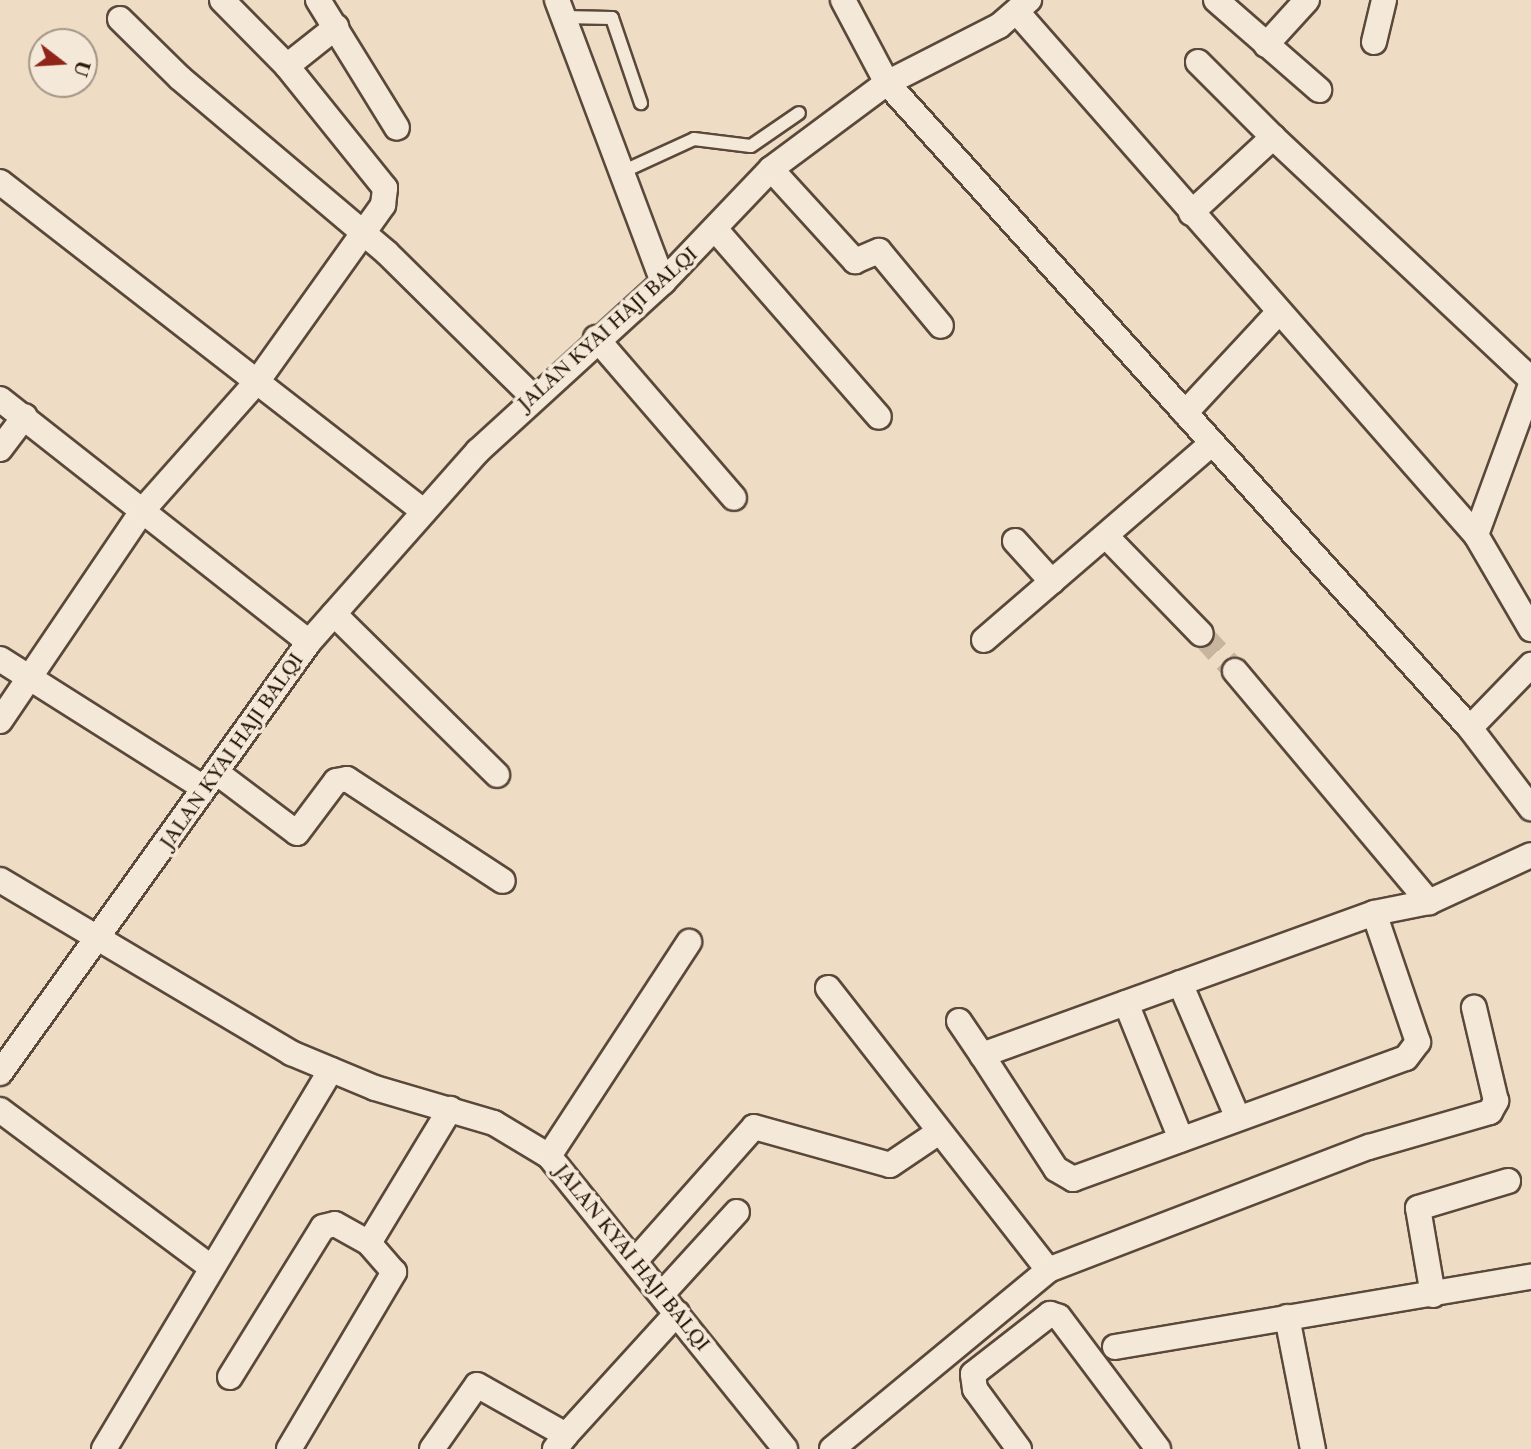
<!DOCTYPE html>
<style>
body{margin:0}
#map{position:relative;width:1531px;height:1449px;overflow:hidden;background:#eeddc4;font-family:"Libre Caslon Text",serif}
div>[style]{position:absolute}
.minor-tunnel>*{height:24px;margin-top:-12px;transform-origin:0;background:repeating-linear-gradient(90deg,#c7b59f 0 24px,transparent 0 36px)}
.roads{filter:drop-shadow(2px 0 #5a483a) drop-shadow(-2px 0 #5a483a) drop-shadow(0 2px #5a483a) drop-shadow(0 -2px #5a483a)}
.service>*{height:12px;margin:-6px;padding:0 6px;transform-origin:6px;border-radius:6px;background:#f4e9d9}
.minor>*{height:24px;margin:-12px;padding:0 12px;transform-origin:12px;border-radius:12px;background:#f4e9d9}
span{translate:-50% -50%;white-space:nowrap;text-align:center;line-height:1.15;-webkit-text-stroke:7px #f4e9d9;paint-order:stroke}
.street-label{font-size:19px;color:#29170c}
.north{position:absolute;left:28px;top:28px;width:70px;height:70px;box-sizing:border-box;background:#f4e9d9;border:2px solid #a39587;border-radius:50%;rotate:107deg;font-size:19px;font-weight:700;line-height:28px;text-align:center;color:#29170c}
.north::after{content:'';display:block;margin:auto;width:24px;height:32px;background:#8f2418;clip-path:polygon(50% 0,100% 100%,50% 72%,0 100%)}
</style>
<div id="map">
<div class="minor-tunnel">
<div style="left:1201px;top:634px;width:50px;rotate:47.4deg"></div>
</div>
<div class="roads">
<div class="service">
<div style="left:563px;top:17px;width:49px;rotate:1.2deg"></div>
<div style="left:612px;top:18px;width:90px;rotate:71.2deg"></div>
<div style="left:622px;top:172px;width:79px;rotate:-24.6deg"></div>
<div style="left:694px;top:139px;width:57px;rotate:7deg"></div>
<div style="left:751px;top:146px;width:58px;rotate:-34.5deg"></div>
</div>
<div class="minor">
<div style="left:222px;top:0;width:93px;rotate:45.4deg"></div>
<div style="left:318px;top:0;width:150px;rotate:58.3deg"></div>
<div style="left:557px;top:0;width:301px;rotate:69.4deg"></div>
<div style="left:843px;top:0;width:94px;rotate:62.1deg"></div>
<div style="left:887px;top:83px;width:869px;rotate:47.89deg"></div>
<div style="left:1470px;top:728px;width:101px;rotate:52.7deg"></div>
<div style="left:1216px;top:0;width:137px;rotate:41.1deg"></div>
<div style="left:1017px;top:12px;width:696px;rotate:48.73deg"></div>
<div style="left:1476px;top:535px;width:109px;rotate:59.7deg"></div>
<div style="left:120px;top:19px;width:84px;rotate:44.5deg"></div>
<div style="left:180px;top:78px;width:271px;rotate:40.2deg"></div>
<div style="left:387px;top:253px;width:204px;rotate:44.6deg"></div>
<div style="left:1374px;top:42px;width:43px;rotate:-76.6deg"></div>
<div style="left:1266px;top:45px;width:61px;rotate:-47.7deg"></div>
<div style="left:1198px;top:62px;width:106px;rotate:45deg"></div>
<div style="left:771px;top:169px;width:125px;rotate:47.6deg"></div>
<div style="left:855px;top:261px;width:26px;rotate:-23deg"></div>
<div style="left:879px;top:251px;width:97px;rotate:50.4deg"></div>
<div style="left:0;top:182px;width:534px;rotate:37.86deg"></div>
<div style="left:1191px;top:213px;width:112px;rotate:-42.8deg"></div>
<div style="left:1273px;top:137px;width:354px;rotate:43.2deg"></div>
<div style="left:715px;top:229px;width:249px;rotate:48.9deg"></div>
<div style="left:596px;top:338px;width:211px;rotate:49.2deg"></div>
<div style="left:0;top:399px;width:393px;rotate:38.2deg"></div>
<div style="left:1185px;top:413px;width:138px;rotate:-47.1deg"></div>
<div style="left:0;top:449px;width:41px;rotate:-52.9deg"></div>
<div style="left:1476px;top:535px;width:160px;rotate:-69.9deg"></div>
<div style="left:1106px;top:536px;width:136px;rotate:45.9deg"></div>
<div style="left:1015px;top:541px;width:55px;rotate:47.9deg"></div>
<div style="left:334px;top:614px;width:229px;rotate:44.6deg"></div>
<div style="left:984px;top:640px;width:301px;rotate:-40.8deg"></div>
<div style="left:0;top:659px;width:241px;rotate:32.3deg"></div>
<div style="left:1235px;top:671px;width:302px;rotate:50deg"></div>
<div style="left:0;top:721px;width:254px;rotate:-55.9deg"></div>
<div style="left:142px;top:511px;width:176px;rotate:-48.4deg"></div>
<div style="left:259px;top:379px;width:214px;rotate:-54.5deg"></div>
<div style="left:383px;top:205px;width:17px;rotate:-83deg"></div>
<div style="left:385px;top:188px;width:156px;rotate:-128.8deg"></div>
<div style="left:287px;top:66px;width:63px;rotate:-38.5deg"></div>
<div style="left:1470px;top:728px;width:88px;rotate:-45.9deg"></div>
<div style="left:216px;top:772px;width:101px;rotate:37deg"></div>
<div style="left:297px;top:833px;width:65px;rotate:-53.1deg"></div>
<div style="left:336px;top:781px;width:11px;rotate:-10deg"></div>
<div style="left:347px;top:779px;width:186px;rotate:33.2deg"></div>
<div style="left:0;top:880px;width:339px;rotate:30.7deg"></div>
<div style="left:291px;top:1053px;width:91px;rotate:22.6deg"></div>
<div style="left:375px;top:1088px;width:124px;rotate:16.4deg"></div>
<div style="left:494px;top:1123px;width:64px;rotate:31deg"></div>
<div style="left:549px;top:1156px;width:376px;rotate:51.1deg"></div>
<div style="left:1180px;top:983px;width:147px;rotate:66.8deg"></div>
<div style="left:828px;top:988px;width:358px;rotate:52deg"></div>
<div style="left:1126px;top:1003px;width:147px;rotate:68deg"></div>
<div style="left:959px;top:1021px;width:41px;rotate:55.9deg"></div>
<div style="left:982px;top:1055px;width:417px;rotate:-19.9deg"></div>
<div style="left:1374px;top:913px;width:56px;rotate:-11.3deg"></div>
<div style="left:1429px;top:902px;width:112px;rotate:-24.7deg"></div>
<div style="left:982px;top:1055px;width:136px;rotate:57deg"></div>
<div style="left:1056px;top:1169px;width:20px;rotate:30deg"></div>
<div style="left:1073px;top:1179px;width:354px;rotate:-20deg"></div>
<div style="left:1406px;top:1058px;width:20px;rotate:-53deg"></div>
<div style="left:1418px;top:1042px;width:136px;rotate:-108.8deg"></div>
<div style="left:0;top:1073px;width:530px;rotate:-54.36deg"></div>
<div style="left:309px;top:642px;width:255px;rotate:-48.5deg"></div>
<div style="left:478px;top:451px;width:251px;rotate:-42.4deg"></div>
<div style="left:663px;top:282px;width:156px;rotate:-46.3deg"></div>
<div style="left:771px;top:169px;width:144px;rotate:-36.6deg"></div>
<div style="left:887px;top:83px;width:126px;rotate:-27deg"></div>
<div style="left:999px;top:26px;width:40px;rotate:-41deg"></div>
<div style="left:0;top:1110px;width:261px;rotate:36.7deg"></div>
<div style="left:549px;top:1156px;width:256px;rotate:-56.8deg"></div>
<div style="left:635px;top:1261px;width:179px;rotate:-48.4deg"></div>
<div style="left:754px;top:1127px;width:141px;rotate:15.6deg"></div>
<div style="left:890px;top:1165px;width:59px;rotate:-34deg"></div>
<div style="left:662px;top:1294px;width:111px;rotate:-47.6deg"></div>
<div style="left:1433px;top:1295px;width:88px;rotate:-99.8deg"></div>
<div style="left:1418px;top:1208px;width:94px;rotate:-16.7deg"></div>
<div style="left:1287px;top:1317px;width:135px;rotate:78.9deg"></div>
<div style="left:1115px;top:1347px;width:422px;rotate:-9.6deg"></div>
<div style="left:230px;top:1377px;width:176px;rotate:-58.2deg"></div>
<div style="left:323px;top:1227px;width:12px;rotate:-14deg"></div>
<div style="left:335px;top:1224px;width:39px;rotate:29deg"></div>
<div style="left:566px;top:1435px;width:165px;rotate:-47.7deg"></div>
<div style="left:104px;top:1449px;width:442px;rotate:-59.1deg"></div>
<div style="left:289px;top:1449px;width:206px;rotate:-59.3deg"></div>
<div style="left:394px;top:1272px;width:38px;rotate:-131deg"></div>
<div style="left:369px;top:1243px;width:157px;rotate:-58.8deg"></div>
<div style="left:432px;top:1449px;width:78px;rotate:-54.9deg"></div>
<div style="left:477px;top:1385px;width:102px;rotate:29.3deg"></div>
<div style="left:566px;top:1435px;width:18px;rotate:128deg"></div>
<div style="left:832px;top:1449px;width:281px;rotate:-39.6deg"></div>
<div style="left:1048px;top:1270px;width:344px;rotate:-21deg"></div>
<div style="left:1369px;top:1147px;width:126px;rotate:-16.1deg"></div>
<div style="left:1490px;top:1112px;width:13px;rotate:-61deg"></div>
<div style="left:1496px;top:1101px;width:96px;rotate:-103.3deg"></div>
<div style="left:1019px;top:1449px;width:74px;rotate:-126.3deg"></div>
<div style="left:975px;top:1389px;width:15px;rotate:-98deg"></div>
<div style="left:973px;top:1374px;width:98px;rotate:-37.9deg"></div>
<div style="left:1050px;top:1314px;width:9px;rotate:18deg"></div>
<div style="left:1059px;top:1317px;width:165px;rotate:53.1deg"></div>
</div>
</div>
<div class="street-label">
<span style="left:608px;top:329px;rotate:-42deg">JALAN KYAI HAJI BALQI</span>
<span style="left:232px;top:751px;rotate:-55deg">JALAN KYAI HAJI BALQI</span>
<span style="left:632px;top:1258px;rotate:51deg">JALAN KYAI HAJI BALQI</span>
</div>
<div class="north">U</div>
</div>
